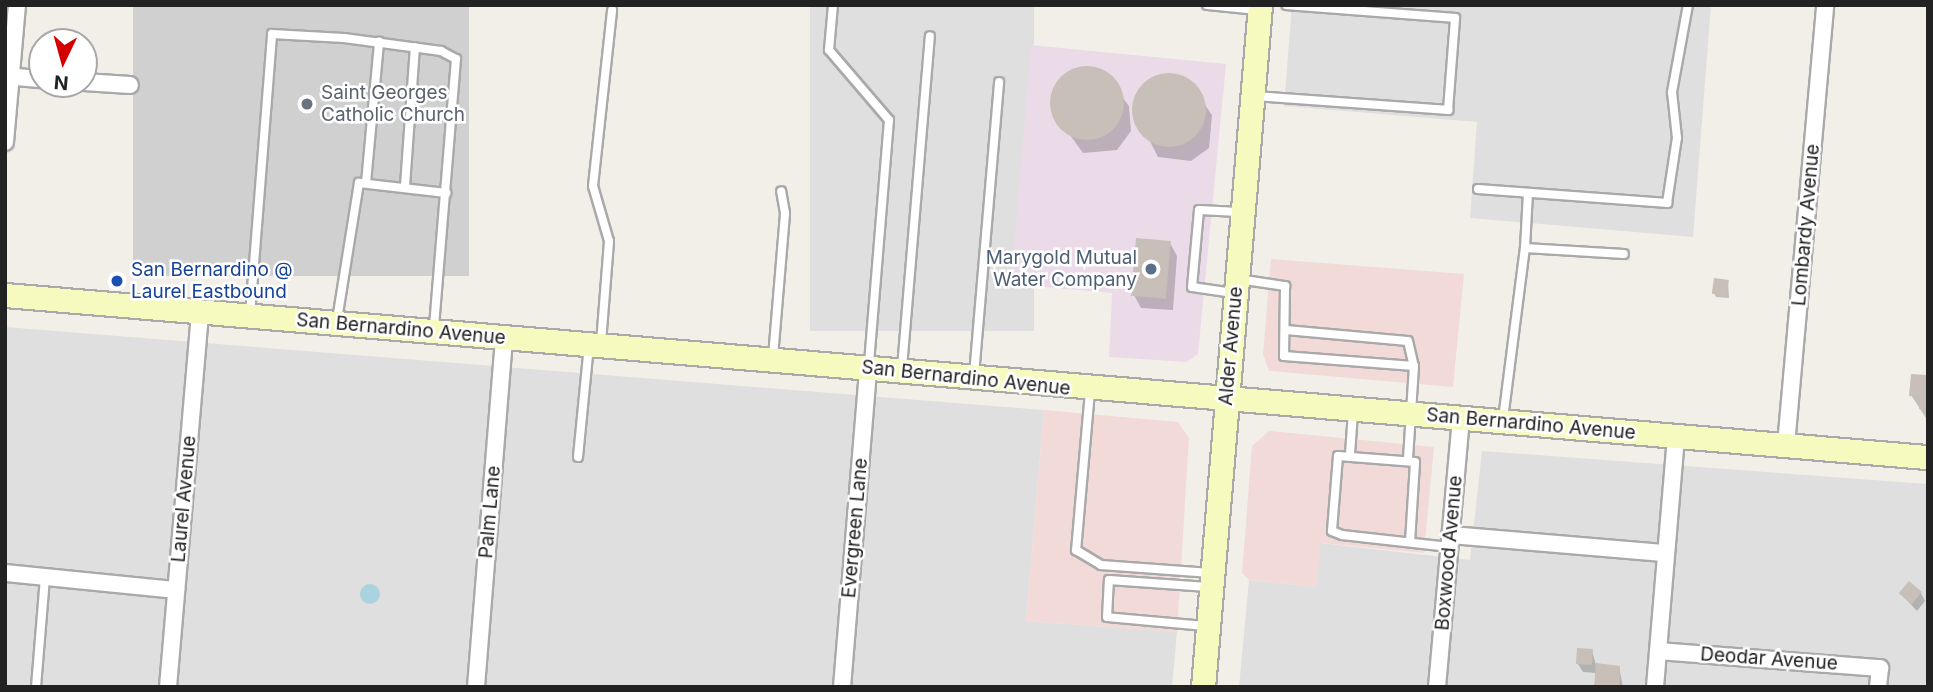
<!DOCTYPE html>
<style>
body{margin:0}
#map{position:relative;width:1933px;height:692px;overflow:hidden;background:#f2efe9;font-family:Inter,sans-serif}
div>[style]{position:absolute}
.residential>*{inset:0;background:#e0dfdf;transform-origin:0 0}
.commercial>*{inset:0;background:#f2dad9}
.industrial>*{inset:0;background:#ebdbe8}
.religious>*{inset:0;background:#d0d0d0;transform-origin:0 0}
.water>*{inset:0;background:#aad3df}
.round{border-radius:50%}
.shadow>*{inset:0;background:#0003}
.building>*{inset:0;background:#c7bfb8;transform-origin:0 0}
.roads{filter:drop-shadow(2px 0 #a9a9a9) drop-shadow(-2px 0 #a9a9a9) drop-shadow(0 2px #a9a9a9) drop-shadow(0 -2px #a9a9a9)}
.lane>*{height:8px;margin:-4px;padding:0 4px;transform-origin:4px;border-radius:4px;background:#fff}
.street>*{height:16px;margin:-8px;padding:0 8px;transform-origin:8px;border-radius:8px;background:#fff}
.secondary>*{height:23px;margin:-11.5px;padding:0 11.5px;transform-origin:11.5px;border-radius:11.5px;background:#f7fabf}
.dots>*{width:19px;height:19px;translate:-50% -50%;box-sizing:border-box;border:4px solid #fff;border-radius:50%}
span{translate:-50% -50%;white-space:nowrap;text-align:center;line-height:1.15;-webkit-text-stroke:5px #fff;paint-order:stroke}
.worship-label{font-size:19px;color:#5b616d}
.left{translate:0 -50%;text-align:left}
.street-label{font-size:19px;color:#222}
.service-label{font-size:19px;color:#4e5e75}
.right{translate:-100% -50%;text-align:right}
.transit-label{font-size:19px;color:#164399}
.frame{position:absolute;inset:0;border:7px solid #222;pointer-events:none}
.north{position:absolute;left:28px;top:28px;width:70px;height:70px;box-sizing:border-box;background:#fff;border:2px solid #a7a7a7;border-radius:50%;rotate:185deg;font-size:19px;font-weight:700;line-height:28px;text-align:center;color:#222}
.north::after{content:'';display:block;margin:auto;width:24px;height:32px;background:#d40000;clip-path:polygon(50% 0,100% 100%,50% 72%,0 100%)}
</style>
<div id="map">
<div class="residential">
<div style="left:810px;top:5px;width:224px;height:326px"></div>
<div style="clip-path:polygon(1292px 5px,1711px 5px,1693px 237px,1470px 218px,1477px 122px,1284px 106px)"></div>
<div style="clip-path:polygon(5px 327px,1044px 410px,1026px 621px,1177px 632px,1172px 687px,5px 687px)"></div>
<div style="clip-path:polygon(1482px 451px,1928px 484px,1928px 687px,1239px 687px,1249px 580px,1316px 587px,1320px 543px,1470px 560px)"></div>
</div>
<div class="commercial">
<div style="clip-path:polygon(1271px 259px,1464px 274px,1453px 387px,1269px 371px,1263px 354px)"></div>
<div style="clip-path:polygon(1044px 410px,1178px 422px,1189px 438px,1177px 632px,1026px 621px)"></div>
<div style="clip-path:polygon(1269px 431px,1434px 447px,1424px 553px,1321px 543px,1316px 587px,1249px 580px,1242px 573px,1252px 446px)"></div>
</div>
<div class="industrial">
<div style="clip-path:polygon(1031px 45px,1226px 64px,1198px 354px,1187px 362px,1109px 357px,1112px 293px,1011px 284px)"></div>
</div>
<div class="religious">
<div style="left:133px;top:5px;width:336px;height:271px"></div>
</div>
<div class="water">
<div class="round" style="left:360px;top:584px;width:20px;height:20px"></div>
</div>
<div class="shadow">
<div style="clip-path:polygon(1080px 69px,1102px 71px,1129px 106px,1131px 131px,1117px 150px,1083px 153px,1052px 110px,1055px 89px)"></div>
<div style="clip-path:polygon(1163px 75px,1187px 79px,1212px 115px,1209px 148px,1191px 161px,1158px 157px,1133px 108px,1142px 86px)"></div>
<div style="clip-path:polygon(1170px 243px,1177px 256px,1173px 310px,1141px 308px,1134px 295px)"></div>
<div style="clip-path:polygon(1728px 281px,1729px 298px,1716px 297px,1714px 293px)"></div>
<div style="clip-path:polygon(1913px 376px,1928px 379px,1928px 421px,1911px 395px)"></div>
<div style="clip-path:polygon(1921px 593px,1925px 601px,1917px 611px,1901px 594px)"></div>
<div style="clip-path:polygon(1592px 651px,1596px 665px,1619px 667px,1623px 687px,1596px 687px,1597px 673px,1583px 672px,1578px 664px)"></div>
</div>
<div class="building">
<div class="round" style="left:1050px;top:66px;width:74px;height:74px"></div>
<div class="round" style="left:1132px;top:73px;width:74px;height:74px"></div>
<div style="left:1136px;top:238px;width:35px;height:58px;rotate:5deg"></div>
<div style="left:1714px;top:278px;width:15px;height:16px;rotate:8deg"></div>
<div style="clip-path:polygon(1911px 374px,1927px 375px,1928px 410px,1919px 409px,1920px 397px,1909px 396px)"></div>
<div style="left:1909px;top:581px;width:17px;height:16px;rotate:40deg"></div>
<div style="left:1577px;top:648px;width:16px;height:16px;rotate:4deg"></div>
<div style="clip-path:polygon(1596px 663px,1620px 666px,1619px 687px,1594px 687px)"></div>
</div>
<div class="roads">
<div class="lane">
<div style="left:833px;top:5px;width:45px;rotate:95.1deg"></div>
<div style="left:829px;top:50px;width:92px;rotate:49.4deg"></div>
<div style="left:889px;top:120px;width:246px;rotate:94.7deg"></div>
<div style="left:1207px;top:5px;width:49px;rotate:5.8deg"></div>
<div style="left:1255px;top:96px;width:194px;rotate:4.1deg"></div>
<div style="left:1448px;top:110px;width:92px;rotate:-85.6deg"></div>
<div style="left:1455px;top:18px;width:169px;rotate:-175.6deg"></div>
<div style="left:366px;top:183px;width:142px;rotate:-84.7deg"></div>
<div style="left:405px;top:186px;width:139px;rotate:-85.9deg"></div>
<div style="left:1478px;top:189px;width:190px;rotate:4.2deg"></div>
<div style="left:1667px;top:203px;width:66px;rotate:-81.3deg"></div>
<div style="left:1677px;top:138px;width:46px;rotate:-96.2deg"></div>
<div style="left:1672px;top:92px;width:88px;rotate:-79.6deg"></div>
<div style="left:1525px;top:248px;width:55px;rotate:-86.9deg"></div>
<div style="left:1238px;top:279px;width:48px;rotate:8.5deg"></div>
<div style="left:1285px;top:286px;width:70px;rotate:90.8deg"></div>
<div style="left:1284px;top:356px;width:130px;rotate:4.4deg"></div>
<div style="left:1233px;top:293px;width:41px;rotate:-171.7deg"></div>
<div style="left:1192px;top:287px;width:77px;rotate:-84.8deg"></div>
<div style="left:1199px;top:210px;width:40px;rotate:2.9deg"></div>
<div style="left:250px;top:315px;width:282px;rotate:-85.5deg"></div>
<div style="left:272px;top:34px;width:72px;rotate:3.2deg"></div>
<div style="left:344px;top:38px;width:98px;rotate:7.6deg"></div>
<div style="left:441px;top:51px;width:17px;rotate:28deg"></div>
<div style="left:456px;top:59px;width:270px;rotate:94.7deg"></div>
<div style="left:337px;top:320px;width:139px;rotate:-80.9deg"></div>
<div style="left:359px;top:183px;width:88px;rotate:6.6deg"></div>
<div style="left:1286px;top:330px;width:122px;rotate:5.2deg"></div>
<div style="left:1408px;top:341px;width:26px;rotate:77deg"></div>
<div style="left:1414px;top:366px;width:93px;rotate:93.7deg"></div>
<div style="left:601px;top:343px;width:102px;rotate:-85.5deg"></div>
<div style="left:609px;top:241px;width:57px;rotate:-106.2deg"></div>
<div style="left:593px;top:186px;width:177px;rotate:-83.8deg"></div>
<div style="left:773px;top:357px;width:144px;rotate:-85.2deg"></div>
<div style="left:785px;top:213px;width:22px;rotate:-100deg"></div>
<div style="left:902px;top:368px;width:333px;rotate:-85.2deg"></div>
<div style="left:974px;top:375px;width:294px;rotate:-85.1deg"></div>
<div style="left:1090px;top:391px;width:160px;rotate:95deg"></div>
<div style="left:1076px;top:550px;width:29px;rotate:31deg"></div>
<div style="left:1101px;top:565px;width:110px;rotate:4.2deg"></div>
<div style="left:1503px;top:419px;width:172px;rotate:-82.7deg"></div>
<div style="left:1525px;top:248px;width:99px;rotate:3.5deg"></div>
<div style="left:1350px;top:454px;width:42px;rotate:-85.9deg"></div>
<div style="left:578px;top:457px;width:113px;rotate:-84.4deg"></div>
<div style="left:1410px;top:542px;width:80px;rotate:-86.4deg"></div>
<div style="left:1415px;top:462px;width:77px;rotate:-175.5deg"></div>
<div style="left:1338px;top:456px;width:75px;rotate:94.6deg"></div>
<div style="left:1332px;top:531px;width:11px;rotate:22deg"></div>
<div style="left:1342px;top:535px;width:108px;rotate:6.4deg"></div>
<div style="left:1205px;top:626px;width:98px;rotate:-174.8deg"></div>
<div style="left:1107px;top:617px;width:37px;rotate:-87deg"></div>
<div style="left:1109px;top:580px;width:99px;rotate:4deg"></div>
<div style="left:36px;top:687px;width:110px;rotate:-85.3deg"></div>
</div>
<div class="street">
<div style="left:5px;top:76px;width:37px;rotate:5deg"></div>
<div style="left:84px;top:82px;width:46px;rotate:3.7deg"></div>
<div style="left:5px;top:142px;width:138px;rotate:-85deg"></div>
<div style="left:1786px;top:445px;width:442px;rotate:-84.9deg"></div>
<div style="left:1450px;top:535px;width:215px;rotate:4.8deg"></div>
<div style="left:5px;top:573px;width:172px;rotate:5.7deg"></div>
<div style="left:1658px;top:651px;width:223px;rotate:4.4deg"></div>
<div style="left:1880px;top:668px;width:19px;rotate:96deg"></div>
<div style="left:168px;top:687px;width:376px;rotate:-85.1deg"></div>
<div style="left:476px;top:687px;width:351px;rotate:-85.4deg"></div>
<div style="left:842px;top:687px;width:320px;rotate:-85.3deg"></div>
<div style="left:1437px;top:687px;width:269px;rotate:-84.9deg"></div>
<div style="left:1655px;top:687px;width:252px;rotate:-85.2deg"></div>
</div>
<div class="secondary">
<div style="left:5px;top:295px;width:1930px;rotate:4.82deg"></div>
<div style="left:1203px;top:687px;width:684px;rotate:-85.22deg"></div>
</div>
</div>
<div class="dots">
<div style="left:307px;top:104px;background:#6b7280"></div>
<div style="left:1151px;top:269px;background:#5c6f8a"></div>
<div style="left:117px;top:281px;background:#1a4fb4"></div>
</div>
<div class="worship-label">
<span class="left" style="left:321px;top:104px">Saint Georges<br>Catholic Church</span>
</div>
<div class="street-label">
<span style="left:1806px;top:225px;rotate:-85deg">Lombardy Avenue</span>
<span style="left:401px;top:329px;rotate:5deg">San Bernardino Avenue</span>
<span style="left:1231px;top:346px;rotate:-85deg">Alder Avenue</span>
<span style="left:966px;top:378px;rotate:6deg">San Bernardino Avenue</span>
<span style="left:1531px;top:424px;rotate:5deg">San Bernardino Avenue</span>
<span style="left:184px;top:499px;rotate:-85deg">Laurel Avenue</span>
<span style="left:490px;top:512px;rotate:-85deg">Palm Lane</span>
<span style="left:855px;top:528px;rotate:-85deg">Evergreen Lane</span>
<span style="left:1449px;top:553px;rotate:-85deg">Boxwood Avenue</span>
<span style="left:1769px;top:659px;rotate:4deg">Deodar Avenue</span>
</div>
<div class="service-label">
<span class="right" style="left:1137px;top:269px">Marygold Mutual<br>Water Company</span>
</div>
<div class="transit-label">
<span class="left" style="left:131px;top:281px">San Bernardino @<br>Laurel Eastbound</span>
</div>
<div class="frame"></div>
<div class="north">N</div>
</div>
